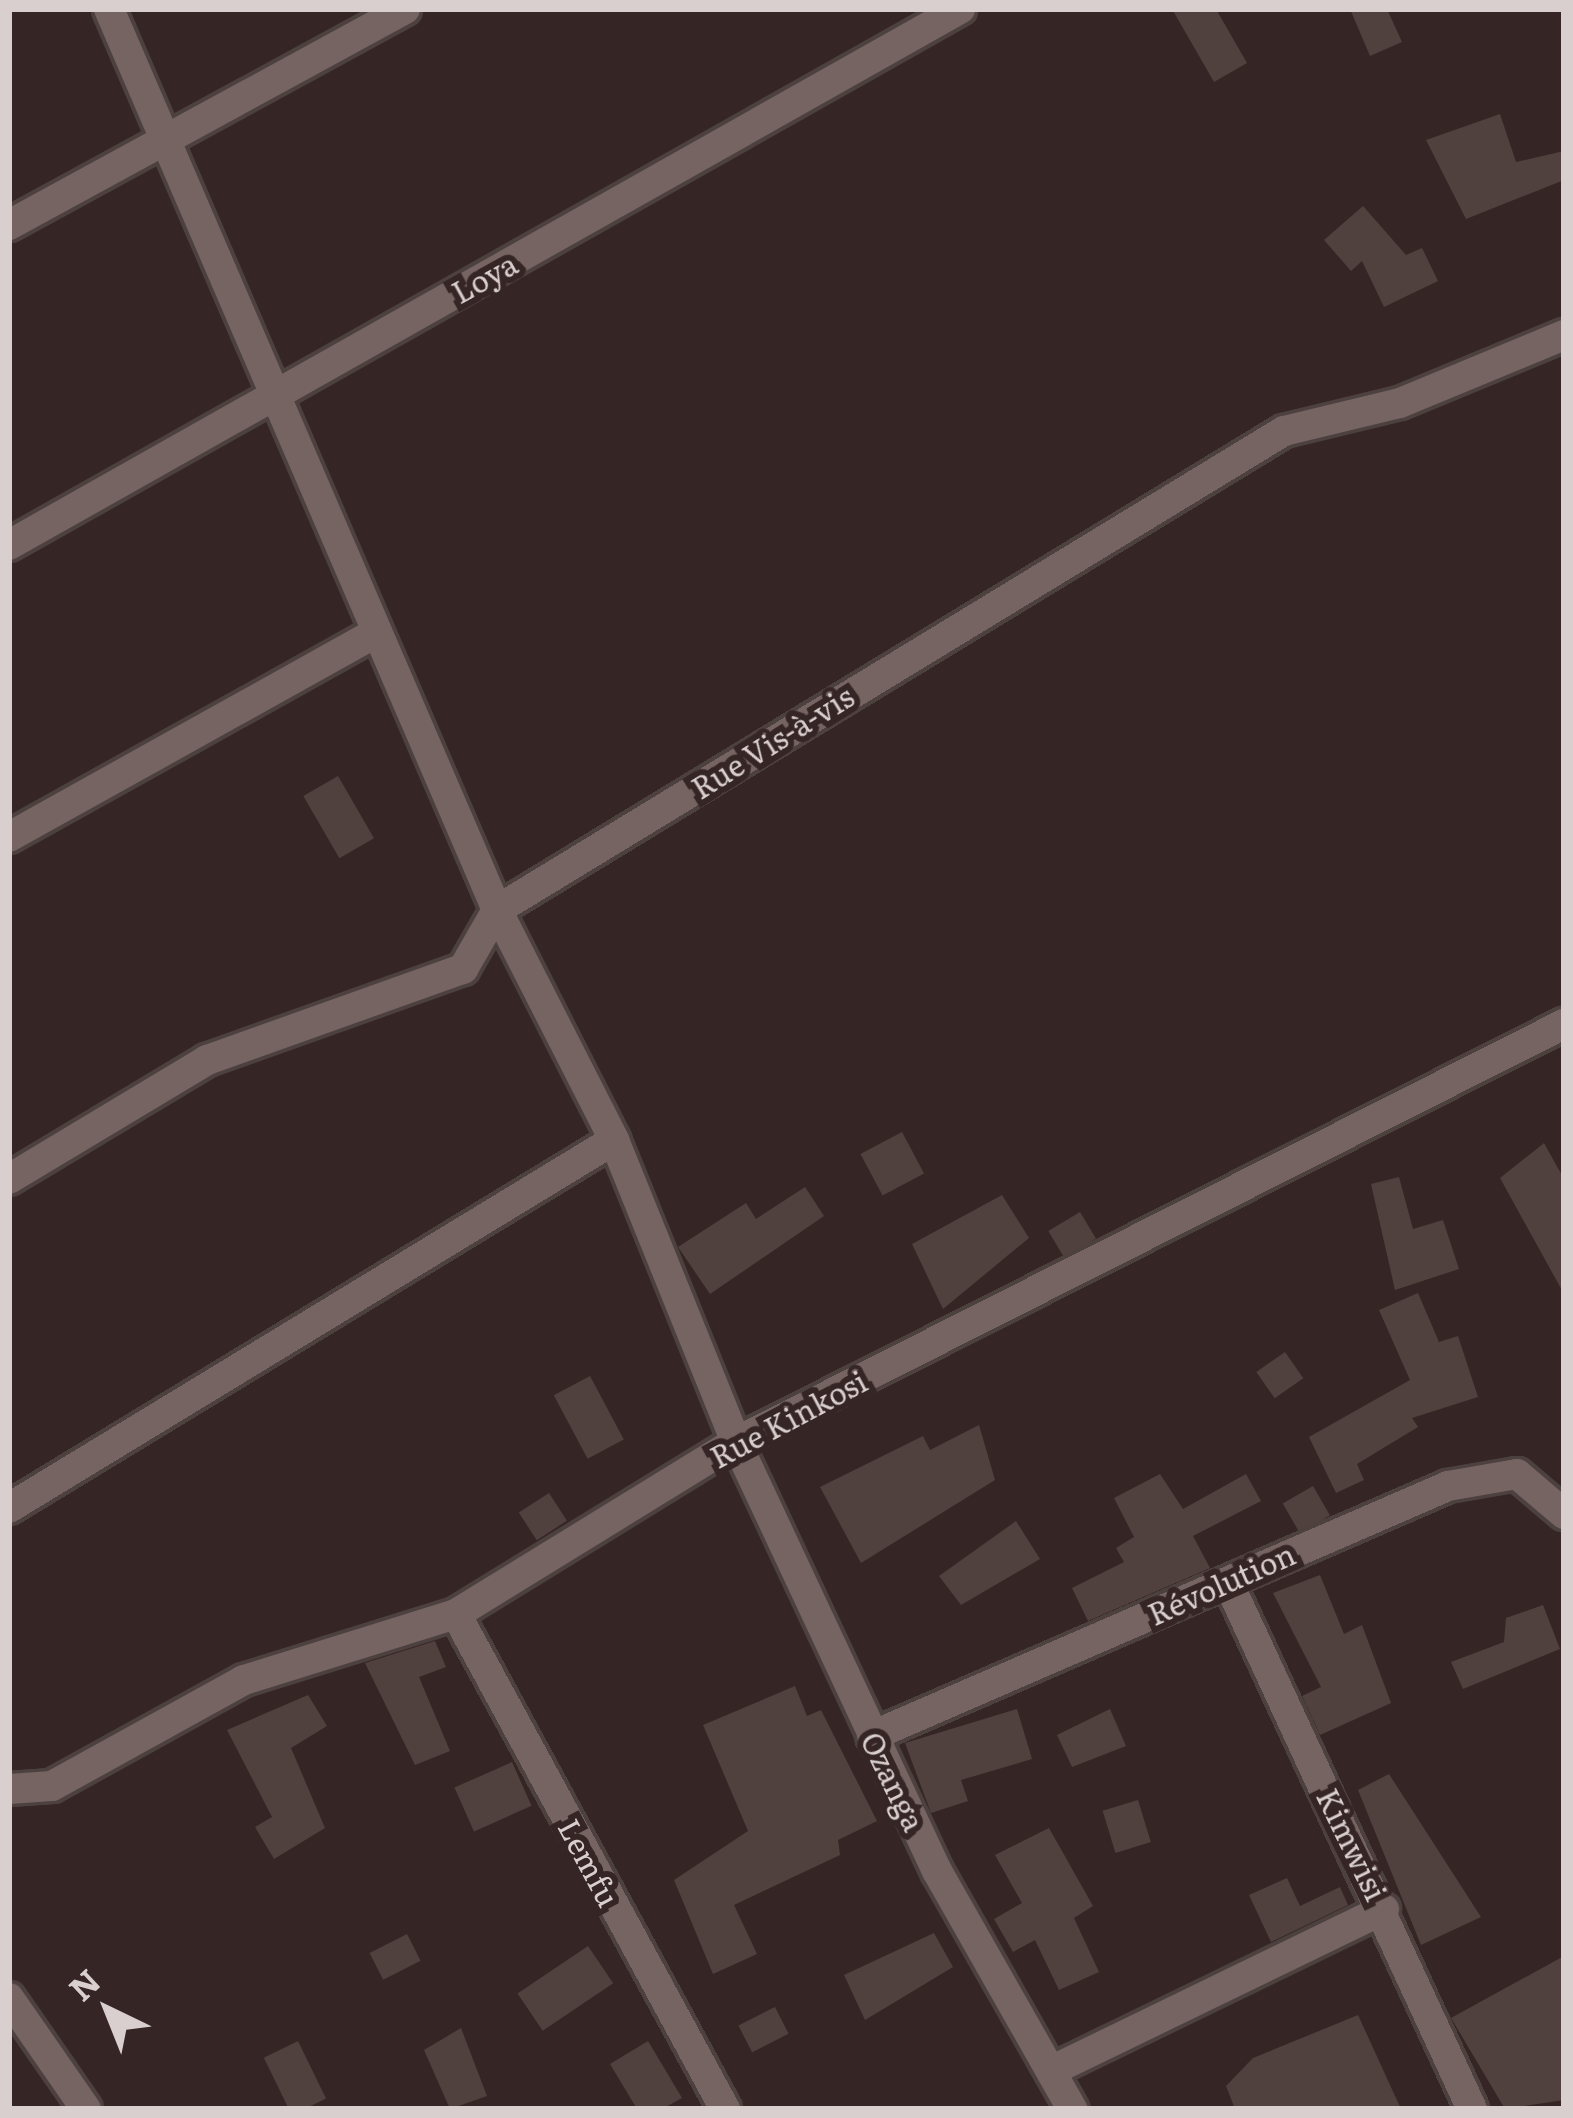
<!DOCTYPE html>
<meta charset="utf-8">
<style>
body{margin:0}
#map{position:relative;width:1573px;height:2118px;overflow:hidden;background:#352625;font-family:Literata,serif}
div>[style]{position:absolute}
.building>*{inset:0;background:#50403e;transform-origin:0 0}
.roads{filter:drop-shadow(3px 0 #4d4140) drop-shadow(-3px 0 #4d4140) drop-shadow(0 3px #4d4140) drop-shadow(0 -3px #4d4140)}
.minor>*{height:30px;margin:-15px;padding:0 15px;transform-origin:15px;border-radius:15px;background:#756462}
span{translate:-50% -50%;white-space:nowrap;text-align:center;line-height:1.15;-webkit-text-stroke:12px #352625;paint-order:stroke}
.street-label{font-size:30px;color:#d9cfce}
.frame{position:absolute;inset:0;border:12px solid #d9cfce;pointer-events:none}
.north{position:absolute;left:48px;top:1950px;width:120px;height:120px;-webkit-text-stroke:9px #352625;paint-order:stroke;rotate:317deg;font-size:33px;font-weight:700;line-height:48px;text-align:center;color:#d9cfce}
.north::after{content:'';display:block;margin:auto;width:42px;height:54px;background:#d9cfce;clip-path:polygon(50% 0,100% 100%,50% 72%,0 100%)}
</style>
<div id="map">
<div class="building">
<div style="clip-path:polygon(1172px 9px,1216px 9px,1247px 63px,1214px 82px)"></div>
<div style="clip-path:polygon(1350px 9px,1387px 9px,1402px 42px,1370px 56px)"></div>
<div style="clip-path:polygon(1500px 114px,1516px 162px,1564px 151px,1564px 180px,1466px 219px,1426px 140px)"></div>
<div style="clip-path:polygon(1363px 206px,1406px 255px,1422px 248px,1438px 281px,1384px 307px,1362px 261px,1351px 271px,1324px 240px)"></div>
<div style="left:338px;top:776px;width:72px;height:40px;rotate:60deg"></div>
<div style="left:902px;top:1132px;width:47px;height:47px;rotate:62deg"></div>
<div style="clip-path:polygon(1544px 1143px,1564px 1179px,1564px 1294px,1500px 1178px)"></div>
<div style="clip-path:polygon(1399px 1177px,1413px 1229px,1443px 1220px,1459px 1269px,1395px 1290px,1371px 1184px)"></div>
<div style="clip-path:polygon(805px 1187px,824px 1216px,710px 1294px,678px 1247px,746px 1203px,756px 1219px)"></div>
<div style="clip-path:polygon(1002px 1195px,1029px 1238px,943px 1309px,912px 1244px)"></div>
<div style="left:1080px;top:1212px;width:31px;height:37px;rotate:59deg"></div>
<div style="clip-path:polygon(1418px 1293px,1439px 1342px,1458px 1336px,1478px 1397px,1412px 1418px,1418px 1427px,1357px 1464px,1364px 1480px,1336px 1493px,1309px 1437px,1410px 1380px,1379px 1310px)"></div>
<div style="left:1285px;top:1352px;width:32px;height:35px;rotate:55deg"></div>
<div style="left:590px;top:1376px;width:72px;height:41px;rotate:62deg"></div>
<div style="clip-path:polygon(979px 1425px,995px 1480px,861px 1563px,820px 1487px,923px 1436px,930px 1450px)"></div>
<div style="clip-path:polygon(1160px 1474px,1183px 1509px,1246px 1474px,1261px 1501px,1193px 1536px,1210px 1568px,1088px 1621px,1072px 1588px,1124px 1562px,1116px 1548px,1134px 1537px,1114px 1498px)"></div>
<div style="left:1313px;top:1486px;width:34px;height:35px;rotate:60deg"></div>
<div style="left:549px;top:1493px;width:33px;height:36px;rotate:57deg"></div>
<div style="clip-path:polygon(1016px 1521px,1040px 1559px,961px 1605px,939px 1576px)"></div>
<div style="clip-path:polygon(1320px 1575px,1344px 1634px,1362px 1625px,1391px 1703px,1320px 1735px,1302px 1696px,1321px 1687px,1273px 1593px)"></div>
<div style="clip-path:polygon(1543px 1605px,1560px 1649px,1463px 1689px,1451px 1662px,1504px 1642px,1506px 1618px)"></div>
<div style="clip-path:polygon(435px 1641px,446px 1667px,419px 1677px,450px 1751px,415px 1765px,365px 1663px)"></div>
<div style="clip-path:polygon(795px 1686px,807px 1716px,821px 1710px,877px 1821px,838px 1840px,840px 1855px,734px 1905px,757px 1954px,713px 1974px,674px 1880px,748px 1831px,703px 1725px)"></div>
<div style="clip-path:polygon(308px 1695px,327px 1726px,291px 1748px,325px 1828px,274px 1859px,255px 1827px,272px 1817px,227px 1730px)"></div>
<div style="clip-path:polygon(1017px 1709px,1032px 1759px,961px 1780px,968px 1801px,931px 1813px,905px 1743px)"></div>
<div style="clip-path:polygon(1110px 1709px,1126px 1746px,1072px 1767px,1057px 1735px)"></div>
<div style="left:512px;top:1762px;width:48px;height:63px;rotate:66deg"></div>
<div style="clip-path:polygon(1389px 1774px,1481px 1917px,1421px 1945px,1358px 1790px)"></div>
<div style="left:1138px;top:1800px;width:44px;height:37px;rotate:73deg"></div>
<div style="clip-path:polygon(1049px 1828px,1093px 1906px,1074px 1918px,1099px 1972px,1059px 1990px,1035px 1940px,1013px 1952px,994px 1919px,1022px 1903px,995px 1855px)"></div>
<div style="clip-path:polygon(1287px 1878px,1300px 1906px,1340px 1887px,1348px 1905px,1271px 1942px,1249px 1895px)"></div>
<div style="clip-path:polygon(934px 1933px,953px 1967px,865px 2020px,844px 1975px)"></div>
<div style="left:407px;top:1934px;width:30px;height:42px;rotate:63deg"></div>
<div style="left:588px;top:1946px;width:45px;height:85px;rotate:56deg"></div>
<div style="clip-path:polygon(1564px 1956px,1564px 2100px,1505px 2109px,1451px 2018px)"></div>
<div style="left:775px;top:2007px;width:30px;height:41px;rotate:63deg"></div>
<div style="clip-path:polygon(1358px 2015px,1401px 2109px,1235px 2109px,1226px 2086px,1253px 2058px)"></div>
<div style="clip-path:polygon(461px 2028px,487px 2096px,450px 2109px,424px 2050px)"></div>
<div style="left:298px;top:2041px;width:64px;height:38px;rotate:64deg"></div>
<div style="clip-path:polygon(648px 2041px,682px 2098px,662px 2109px,637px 2109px,610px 2064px)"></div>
</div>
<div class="roads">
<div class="minor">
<div style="left:109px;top:9px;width:981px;rotate:66.7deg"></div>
<div style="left:497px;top:910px;width:258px;rotate:63deg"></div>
<div style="left:614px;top:1140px;width:326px;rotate:68deg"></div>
<div style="left:736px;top:1442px;width:474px;rotate:64.9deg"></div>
<div style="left:937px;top:1871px;width:274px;rotate:60.4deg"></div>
<div style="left:9px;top:225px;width:451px;rotate:-28.6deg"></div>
<div style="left:9px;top:545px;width:1092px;rotate:-29.41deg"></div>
<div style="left:9px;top:837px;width:419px;rotate:-29.1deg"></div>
<div style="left:9px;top:1179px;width:231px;rotate:-31deg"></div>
<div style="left:207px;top:1060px;width:272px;rotate:-19.6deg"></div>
<div style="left:463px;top:969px;width:68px;rotate:-60deg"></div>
<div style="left:497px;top:910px;width:921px;rotate:-31.33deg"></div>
<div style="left:1284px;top:431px;width:119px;rotate:-13.6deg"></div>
<div style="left:1400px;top:403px;width:178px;rotate:-22.5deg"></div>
<div style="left:9px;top:1508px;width:708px;rotate:-31.31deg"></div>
<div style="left:1228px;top:1582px;width:581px;rotate:65.16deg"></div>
<div style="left:456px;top:1614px;width:563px;rotate:61.48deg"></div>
<div style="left:872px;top:1736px;width:628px;rotate:-23.46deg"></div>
<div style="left:1448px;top:1486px;width:70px;rotate:-9.9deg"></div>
<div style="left:1517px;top:1474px;width:62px;rotate:40.4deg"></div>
<div style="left:9px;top:1789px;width:43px;rotate:-4deg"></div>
<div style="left:52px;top:1786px;width:219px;rotate:-28.9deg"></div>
<div style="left:244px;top:1680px;width:222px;rotate:-17.3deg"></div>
<div style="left:456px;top:1614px;width:329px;rotate:-31.6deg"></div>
<div style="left:736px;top:1442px;width:928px;rotate:-26.79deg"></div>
<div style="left:9px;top:1998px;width:135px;rotate:55.3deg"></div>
<div style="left:1053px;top:2070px;width:368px;rotate:-25.9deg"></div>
</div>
</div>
<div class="street-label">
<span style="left:484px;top:277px;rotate:-29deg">Loya</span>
<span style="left:772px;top:741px;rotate:-32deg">Rue Vis-à-vis</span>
<span style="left:788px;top:1418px;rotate:-28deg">Rue Kinkosi</span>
<span style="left:1221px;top:1583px;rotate:-24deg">Révolution</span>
<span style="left:894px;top:1781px;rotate:64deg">Ozanga</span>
<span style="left:1353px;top:1844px;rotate:64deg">Kimwisi</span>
<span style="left:590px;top:1862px;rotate:62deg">Lemfu</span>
</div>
<div class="frame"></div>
<div class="north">N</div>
</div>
